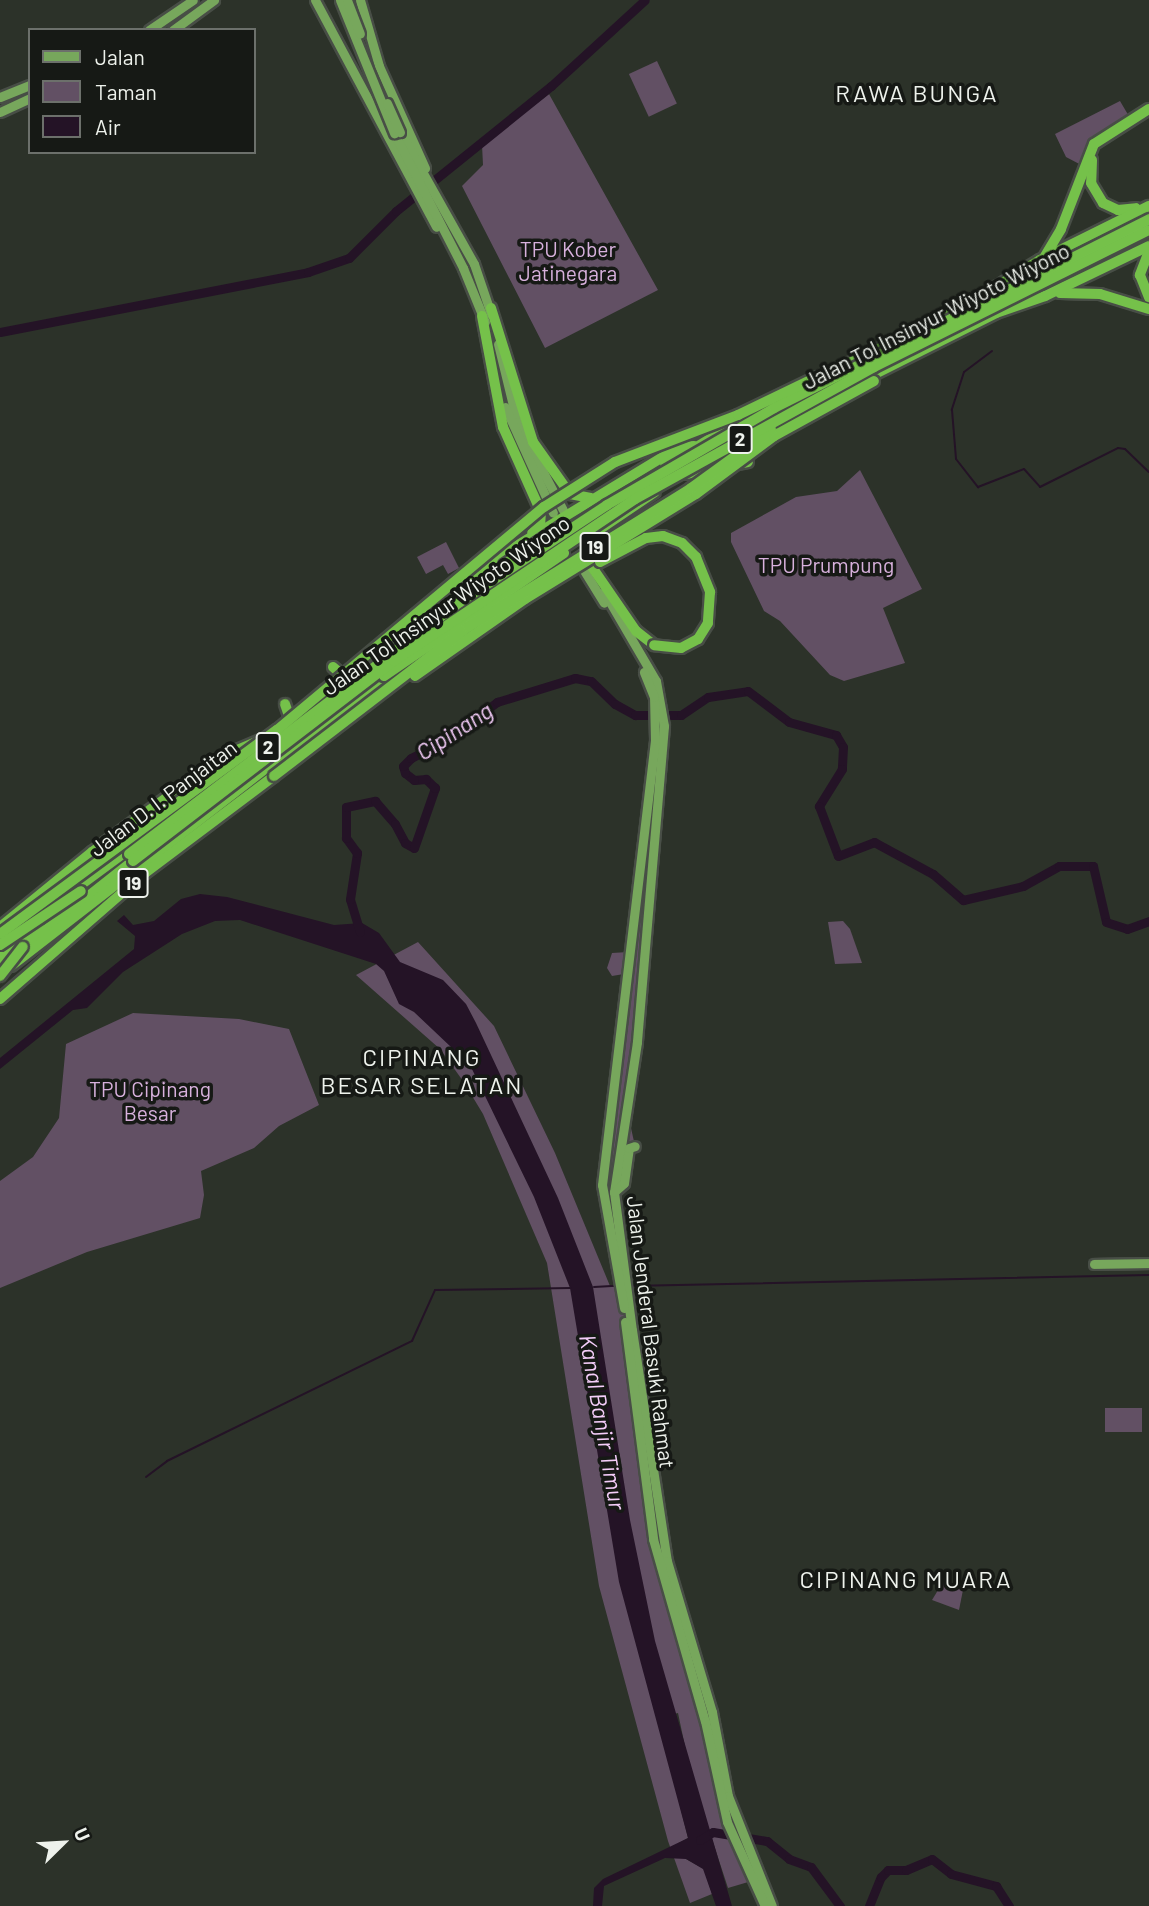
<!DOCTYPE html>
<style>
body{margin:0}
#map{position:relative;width:1149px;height:1906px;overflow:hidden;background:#2c3229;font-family:Barlow,sans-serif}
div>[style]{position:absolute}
.green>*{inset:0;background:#625064;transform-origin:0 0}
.water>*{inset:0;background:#241326}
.stream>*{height:2px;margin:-1px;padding:0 1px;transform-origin:1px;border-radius:1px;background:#241326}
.river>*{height:9px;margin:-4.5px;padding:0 4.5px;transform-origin:4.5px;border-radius:4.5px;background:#241326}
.major-tunnel>*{height:9px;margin-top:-4.5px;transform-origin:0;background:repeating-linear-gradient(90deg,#494f46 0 9px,transparent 0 13.5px)}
.roads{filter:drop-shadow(2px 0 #484e46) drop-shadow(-2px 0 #484e46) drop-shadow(0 2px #484e46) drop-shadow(0 -2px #484e46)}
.major>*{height:9px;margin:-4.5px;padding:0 4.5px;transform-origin:4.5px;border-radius:4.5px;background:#77a75c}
.highway>*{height:10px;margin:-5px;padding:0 5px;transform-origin:5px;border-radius:5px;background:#75c14a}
.bridges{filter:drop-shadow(2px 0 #484e46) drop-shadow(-2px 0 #484e46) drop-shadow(0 2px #484e46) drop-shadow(0 -2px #484e46)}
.major-bridge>*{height:9px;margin:-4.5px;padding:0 4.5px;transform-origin:4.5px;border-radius:4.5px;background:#77a75c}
.highway-bridge>*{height:10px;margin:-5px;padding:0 5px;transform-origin:5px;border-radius:5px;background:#75c14a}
span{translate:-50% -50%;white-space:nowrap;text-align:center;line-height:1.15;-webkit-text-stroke:7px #161915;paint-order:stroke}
.shield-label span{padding:2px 5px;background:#161915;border:2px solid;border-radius:5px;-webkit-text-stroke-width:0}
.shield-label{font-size:19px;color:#eef2ec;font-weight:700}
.park-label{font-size:21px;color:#d8b1dd}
.street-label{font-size:21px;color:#eef2ec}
.water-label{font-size:23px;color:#f4cdf9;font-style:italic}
.quarter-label{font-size:24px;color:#eef2ec;letter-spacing:2px}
.legend{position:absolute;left:28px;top:28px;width:228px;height:126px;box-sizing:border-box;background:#161915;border:2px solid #6c706b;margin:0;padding:9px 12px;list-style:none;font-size:21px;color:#eef2ec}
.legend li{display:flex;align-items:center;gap:14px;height:35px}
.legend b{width:35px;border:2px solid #6c706b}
.north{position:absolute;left:28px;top:1808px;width:70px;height:70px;-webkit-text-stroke:5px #161915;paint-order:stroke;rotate:66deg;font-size:19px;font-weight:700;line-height:28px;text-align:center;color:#eef2ec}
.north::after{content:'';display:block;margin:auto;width:24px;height:32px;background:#eef2ec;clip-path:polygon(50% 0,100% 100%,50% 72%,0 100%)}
</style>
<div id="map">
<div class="green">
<div style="left:657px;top:61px;width:47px;height:31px;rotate:65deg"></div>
<div style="clip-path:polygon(549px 94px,658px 290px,545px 348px,462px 186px,483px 165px,482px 145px)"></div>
<div style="clip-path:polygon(1120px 101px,1130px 118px,1099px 138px,1085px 167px,1066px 157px,1055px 134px)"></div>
<div style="clip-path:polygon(860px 470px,922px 589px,883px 608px,905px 663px,844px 681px,830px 675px,780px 621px,764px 611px,731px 542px,731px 533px,796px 497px,837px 491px)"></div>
<div style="clip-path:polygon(446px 542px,459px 568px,448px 574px,443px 565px,426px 574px,417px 557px)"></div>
<div style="clip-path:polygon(656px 715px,664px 726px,625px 1130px,631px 1128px,635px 1146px,614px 1192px,625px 1269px,604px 1203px,624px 974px,612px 976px,607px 968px,612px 953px,628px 952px)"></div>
<div style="clip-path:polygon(843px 921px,850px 929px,862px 963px,835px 964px,828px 922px)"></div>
<div style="clip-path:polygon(418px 942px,494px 1026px,555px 1153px,610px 1286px,622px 1286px,653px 1529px,727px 1822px,755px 1880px,728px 1888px,691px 1775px,678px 1713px,658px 1718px,688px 1838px,679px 1843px,686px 1859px,704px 1869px,712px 1894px,690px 1903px,668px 1841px,599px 1586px,547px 1263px,483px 1114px,463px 1081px,440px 1049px,356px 975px)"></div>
<div style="clip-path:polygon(133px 1013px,239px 1019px,289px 1029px,319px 1105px,279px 1126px,254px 1148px,201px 1171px,204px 1195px,200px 1218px,87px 1252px,0 1288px,0 1181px,33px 1157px,59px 1118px,66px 1044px)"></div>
<div style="left:1105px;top:1408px;width:37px;height:24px"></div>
<div style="clip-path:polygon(943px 1582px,963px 1590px,959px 1610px,932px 1600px)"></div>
</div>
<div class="water">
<div style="clip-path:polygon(200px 894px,227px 897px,334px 925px,362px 923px,379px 933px,400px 962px,443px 980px,466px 1004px,476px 1023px,558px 1198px,593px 1287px,630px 1520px,655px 1641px,732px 1906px,716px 1906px,703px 1869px,686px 1859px,665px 1858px,604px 1886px,602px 1906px,593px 1906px,594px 1888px,603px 1879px,688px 1838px,619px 1582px,570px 1288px,534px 1197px,470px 1065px,414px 1012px,399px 1004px,384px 971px,376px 964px,240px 920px,215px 921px,182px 934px,123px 972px,87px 1008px,73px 1010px,0 1069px,0 1058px,134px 949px,135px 936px,117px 921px,124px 915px,133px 925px,154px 921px,181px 899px)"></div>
</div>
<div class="stream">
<div style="left:992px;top:351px;width:35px;rotate:143deg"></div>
<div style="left:964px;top:372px;width:40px;rotate:108deg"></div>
<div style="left:952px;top:410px;width:49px;rotate:85.3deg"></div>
<div style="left:956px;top:459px;width:36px;rotate:52deg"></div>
<div style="left:978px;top:487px;width:49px;rotate:-21.4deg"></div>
<div style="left:1024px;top:469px;width:24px;rotate:48deg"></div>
<div style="left:1040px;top:487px;width:87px;rotate:-26.6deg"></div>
<div style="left:1118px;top:448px;width:7px;rotate:8deg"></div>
<div style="left:1125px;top:449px;width:33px;rotate:44deg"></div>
<div style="left:629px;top:1286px;width:520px;rotate:-1.21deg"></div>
<div style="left:594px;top:1287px;width:22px;rotate:-3deg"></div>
<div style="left:146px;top:1477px;width:26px;rotate:-37deg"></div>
<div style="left:167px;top:1461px;width:273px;rotate:-26.1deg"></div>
<div style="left:412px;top:1341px;width:56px;rotate:-65.7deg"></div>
<div style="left:435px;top:1290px;width:136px;rotate:-0.8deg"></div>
</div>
<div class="river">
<div style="left:0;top:332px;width:314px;rotate:-11deg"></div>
<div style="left:308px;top:272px;width:43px;rotate:-18.9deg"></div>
<div style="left:349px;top:258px;width:66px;rotate:-45deg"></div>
<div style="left:396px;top:211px;width:199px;rotate:-38.9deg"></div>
<div style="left:551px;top:86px;width:127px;rotate:-42.5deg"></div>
<div style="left:360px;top:932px;width:34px;rotate:-107deg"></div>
<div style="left:350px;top:899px;width:47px;rotate:-81.3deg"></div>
<div style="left:357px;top:853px;width:19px;rotate:-126deg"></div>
<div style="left:346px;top:838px;width:31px;rotate:-90deg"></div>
<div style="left:346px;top:807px;width:30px;rotate:-12deg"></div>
<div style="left:375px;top:801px;width:30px;rotate:49deg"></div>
<div style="left:395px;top:824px;width:21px;rotate:62deg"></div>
<div style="left:405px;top:843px;width:10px;rotate:29deg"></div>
<div style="left:414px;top:848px;width:64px;rotate:-70.7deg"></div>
<div style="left:435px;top:788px;width:13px;rotate:-135deg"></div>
<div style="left:426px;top:779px;width:12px;rotate:175deg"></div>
<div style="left:414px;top:780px;width:11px;rotate:-142deg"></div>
<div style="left:405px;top:773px;width:7px;rotate:-106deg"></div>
<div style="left:403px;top:766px;width:11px;rotate:-45deg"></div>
<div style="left:411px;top:758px;width:39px;rotate:-27deg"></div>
<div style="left:446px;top:740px;width:64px;rotate:-36.7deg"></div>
<div style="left:497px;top:702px;width:82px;rotate:-17.1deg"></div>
<div style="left:575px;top:678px;width:16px;rotate:11deg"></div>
<div style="left:591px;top:681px;width:33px;rotate:44deg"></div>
<div style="left:615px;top:704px;width:23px;rotate:29deg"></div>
<div style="left:635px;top:715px;width:46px"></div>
<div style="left:681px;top:715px;width:32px;rotate:-34deg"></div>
<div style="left:708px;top:697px;width:40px;rotate:-8.5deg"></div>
<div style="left:748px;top:691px;width:51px;rotate:37.1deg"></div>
<div style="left:789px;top:722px;width:49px;rotate:15.5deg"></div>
<div style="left:836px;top:735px;width:14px;rotate:60deg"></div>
<div style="left:843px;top:747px;width:22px;rotate:93deg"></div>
<div style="left:842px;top:769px;width:44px;rotate:121.9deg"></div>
<div style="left:819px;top:806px;width:53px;rotate:69.2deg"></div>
<div style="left:838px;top:856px;width:39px;rotate:-21deg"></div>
<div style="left:874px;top:842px;width:67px;rotate:28.5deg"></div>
<div style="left:933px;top:874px;width:40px;rotate:41deg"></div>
<div style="left:963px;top:900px;width:62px;rotate:-13.1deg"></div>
<div style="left:1023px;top:886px;width:41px;rotate:-29.1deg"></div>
<div style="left:1059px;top:866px;width:34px"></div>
<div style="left:1093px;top:866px;width:57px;rotate:76.9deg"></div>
<div style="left:1106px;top:922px;width:22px;rotate:18deg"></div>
<div style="left:1127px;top:929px;width:23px;rotate:-20deg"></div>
<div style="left:700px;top:1840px;width:15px;rotate:-32deg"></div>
<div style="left:713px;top:1832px;width:55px;rotate:9.5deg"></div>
<div style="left:767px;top:1841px;width:28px;rotate:39deg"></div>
<div style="left:789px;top:1859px;width:23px;rotate:20deg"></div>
<div style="left:811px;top:1867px;width:49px;rotate:53.4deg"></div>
<div style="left:869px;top:1906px;width:31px;rotate:-68deg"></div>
<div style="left:881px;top:1877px;width:10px;rotate:-45deg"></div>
<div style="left:888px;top:1870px;width:18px"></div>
<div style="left:906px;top:1870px;width:28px;rotate:-23deg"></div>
<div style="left:932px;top:1859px;width:24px;rotate:38deg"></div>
<div style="left:951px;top:1874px;width:47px;rotate:14.9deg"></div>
<div style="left:996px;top:1886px;width:24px;rotate:57deg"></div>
</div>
<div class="major-tunnel">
<div style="left:564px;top:511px;width:50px;rotate:63.9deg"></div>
</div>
<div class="roads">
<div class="major">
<div style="left:315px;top:0;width:257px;rotate:61.9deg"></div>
<div style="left:360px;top:0;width:69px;rotate:73.9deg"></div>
<div style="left:379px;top:66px;width:112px;rotate:65.7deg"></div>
<div style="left:149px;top:30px;width:53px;rotate:-34.3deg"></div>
<div style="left:173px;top:30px;width:51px;rotate:-36.2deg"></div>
<div style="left:0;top:97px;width:32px;rotate:-22deg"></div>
<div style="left:0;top:112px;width:33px;rotate:-25deg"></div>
<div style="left:400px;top:132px;width:151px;rotate:60.7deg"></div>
<div style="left:474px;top:264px;width:53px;rotate:71.2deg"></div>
<div style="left:394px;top:133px;width:152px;rotate:62.9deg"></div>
<div style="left:463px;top:268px;width:58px;rotate:67.8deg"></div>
<div style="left:498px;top:344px;width:80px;rotate:76.3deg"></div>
<div style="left:517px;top:422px;width:99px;rotate:62.4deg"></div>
<div style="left:505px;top:407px;width:116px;rotate:65.6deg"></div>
<div style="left:578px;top:561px;width:49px;rotate:58.2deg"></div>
<div style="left:604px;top:592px;width:103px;rotate:59.7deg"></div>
<div style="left:656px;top:681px;width:46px;rotate:79.9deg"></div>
<div style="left:664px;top:726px;width:317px;rotate:94.9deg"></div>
<div style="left:637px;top:1042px;width:152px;rotate:98.7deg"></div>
<div style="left:614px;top:1192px;width:139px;rotate:82.6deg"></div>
<div style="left:632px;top:1330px;width:234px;rotate:81.4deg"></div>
<div style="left:667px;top:1561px;width:158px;rotate:73.4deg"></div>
<div style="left:712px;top:1712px;width:86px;rotate:79.2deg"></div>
<div style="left:728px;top:1796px;width:118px;rotate:68.2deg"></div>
<div style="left:614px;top:1192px;width:13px;rotate:-42deg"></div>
<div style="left:624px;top:1183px;width:35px;rotate:-82deg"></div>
<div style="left:629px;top:1148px;width:6px;rotate:-18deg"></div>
<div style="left:1094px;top:1264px;width:55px;rotate:-1deg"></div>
<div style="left:624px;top:1308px;width:125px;rotate:-100.1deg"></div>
<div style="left:602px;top:1185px;width:448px;rotate:-83.2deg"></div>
<div style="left:655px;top:740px;width:43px;rotate:-91.3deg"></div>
<div style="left:654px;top:697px;width:27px;rotate:-112deg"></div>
<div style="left:625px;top:1322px;width:219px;rotate:82.6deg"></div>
<div style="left:653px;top:1539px;width:189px;rotate:74.1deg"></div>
<div style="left:705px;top:1721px;width:103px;rotate:77.7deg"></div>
<div style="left:727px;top:1822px;width:92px;rotate:65.7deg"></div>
</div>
<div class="highway">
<div style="left:1092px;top:160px;width:23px;rotate:92deg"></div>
<div style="left:1091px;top:183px;width:23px;rotate:59deg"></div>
<div style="left:1103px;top:203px;width:17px;rotate:25deg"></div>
<div style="left:1118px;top:210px;width:18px;rotate:-6deg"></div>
<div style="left:1149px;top:251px;width:26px;rotate:111deg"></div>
<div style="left:1140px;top:275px;width:24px;rotate:68deg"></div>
<div style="left:1045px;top:256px;width:31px;rotate:-59deg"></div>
<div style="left:1061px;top:229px;width:91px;rotate:-68.8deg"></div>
<div style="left:1094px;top:144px;width:65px;rotate:-32.5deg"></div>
<div style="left:1060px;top:293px;width:40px;rotate:1.4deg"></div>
<div style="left:1100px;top:294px;width:51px;rotate:17deg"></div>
<div style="left:491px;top:308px;width:140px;rotate:72.6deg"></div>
<div style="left:533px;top:442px;width:64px;rotate:54.6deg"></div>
<div style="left:570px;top:494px;width:21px;rotate:11deg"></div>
<div style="left:482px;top:316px;width:113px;rotate:79.3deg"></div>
<div style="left:503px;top:427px;width:93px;rotate:65.9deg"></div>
<div style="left:541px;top:512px;width:13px;rotate:94deg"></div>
<div style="left:540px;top:525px;width:11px;rotate:135deg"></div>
<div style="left:810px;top:382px;width:165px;rotate:-25.9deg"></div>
<div style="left:958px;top:310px;width:96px;rotate:-31.4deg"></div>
<div style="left:1040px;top:260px;width:122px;rotate:-26.4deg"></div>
<div style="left:843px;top:390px;width:171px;rotate:-26.7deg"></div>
<div style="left:996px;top:313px;width:52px;rotate:-19.1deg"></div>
<div style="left:1045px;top:296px;width:115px;rotate:-25.7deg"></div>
<div style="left:665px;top:466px;width:103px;rotate:-31.1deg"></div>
<div style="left:686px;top:474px;width:63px;rotate:-11deg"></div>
<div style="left:600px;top:529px;width:66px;rotate:-33.9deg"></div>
<div style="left:592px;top:567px;width:78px;rotate:55.5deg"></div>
<div style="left:636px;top:631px;width:23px;rotate:38deg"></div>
<div style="left:383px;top:652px;width:21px;rotate:-28deg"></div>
<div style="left:333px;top:667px;width:20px;rotate:41deg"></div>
<div style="left:326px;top:698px;width:240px;rotate:-38.7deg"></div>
<div style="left:513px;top:548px;width:194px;rotate:-31.3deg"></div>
<div style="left:679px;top:447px;width:15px;rotate:-4deg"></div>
<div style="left:285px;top:704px;width:21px;rotate:71deg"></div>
<div style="left:59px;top:901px;width:96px;rotate:-36.5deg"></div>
<div style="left:0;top:927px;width:119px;rotate:-39.2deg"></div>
<div style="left:92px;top:852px;width:165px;rotate:-36.1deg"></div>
<div style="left:225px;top:755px;width:41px;rotate:-22.8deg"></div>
<div style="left:0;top:955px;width:50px;rotate:-38.5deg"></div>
<div style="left:0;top:966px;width:169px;rotate:-38.3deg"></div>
<div style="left:11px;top:966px;width:480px;rotate:-37.8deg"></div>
<div style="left:0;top:999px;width:192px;rotate:-41deg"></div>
<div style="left:145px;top:873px;width:161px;rotate:-36.9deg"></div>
</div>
</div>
<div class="bridges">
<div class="major-bridge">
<div style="left:340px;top:0;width:144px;rotate:67.9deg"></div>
<div style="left:347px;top:0;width:36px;rotate:69deg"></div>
<div style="left:387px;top:103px;width:32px;rotate:66deg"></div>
</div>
<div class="highway-bridge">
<div style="left:600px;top:562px;width:52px;rotate:-27.6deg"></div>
<div style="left:646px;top:538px;width:17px;rotate:-7deg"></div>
<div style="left:663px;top:536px;width:20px;rotate:20deg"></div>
<div style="left:682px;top:543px;width:20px;rotate:45deg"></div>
<div style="left:696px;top:557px;width:38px;rotate:68deg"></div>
<div style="left:710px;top:592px;width:31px;rotate:94deg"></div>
<div style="left:708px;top:623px;width:19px;rotate:122deg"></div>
<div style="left:698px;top:639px;width:19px;rotate:152deg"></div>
<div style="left:681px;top:648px;width:27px;rotate:-174deg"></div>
<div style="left:504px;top:565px;width:71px;rotate:-34.1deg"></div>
<div style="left:384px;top:676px;width:218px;rotate:-34.3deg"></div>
<div style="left:415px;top:676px;width:134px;rotate:-35deg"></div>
<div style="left:525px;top:599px;width:201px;rotate:-31.6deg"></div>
<div style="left:696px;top:494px;width:97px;rotate:-36.6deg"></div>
<div style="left:774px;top:436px;width:114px;rotate:-28.8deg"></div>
<div style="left:274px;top:776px;width:245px;rotate:-37.5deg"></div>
<div style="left:468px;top:627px;width:263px;rotate:-31.9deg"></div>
<div style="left:691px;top:488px;width:99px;rotate:-35.9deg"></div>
<div style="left:129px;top:854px;width:416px;rotate:-37.3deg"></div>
<div style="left:460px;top:602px;width:176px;rotate:-33.4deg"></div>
<div style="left:607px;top:505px;width:193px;rotate:-30.1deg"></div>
<div style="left:774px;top:408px;width:420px;rotate:-26.7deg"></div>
<div style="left:133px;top:861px;width:329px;rotate:-37.5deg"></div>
<div style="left:394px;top:661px;width:290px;rotate:-33.9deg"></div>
<div style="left:635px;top:499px;width:273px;rotate:-28.9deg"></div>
<div style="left:874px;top:367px;width:307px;rotate:-26.5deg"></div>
<div style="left:0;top:934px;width:344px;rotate:-36.4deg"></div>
<div style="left:277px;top:730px;width:348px;rotate:-39.9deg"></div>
<div style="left:544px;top:507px;width:84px;rotate:-32.4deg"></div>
<div style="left:615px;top:462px;width:132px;rotate:-20.9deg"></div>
<div style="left:738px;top:415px;width:88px;rotate:-25.7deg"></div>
<div style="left:0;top:945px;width:97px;rotate:-33.7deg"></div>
<div style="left:0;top:976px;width:37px;rotate:-52deg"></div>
</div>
</div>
<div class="shield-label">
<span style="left:740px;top:439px">2</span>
<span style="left:595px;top:547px">19</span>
<span style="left:268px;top:747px">2</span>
<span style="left:133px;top:883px">19</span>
</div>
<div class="park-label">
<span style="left:568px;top:261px">TPU Kober<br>Jatinegara</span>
<span style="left:826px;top:565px">TPU Prumpung</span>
<span style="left:150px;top:1101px">TPU Cipinang<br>Besar</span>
</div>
<div class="street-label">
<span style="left:936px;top:316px;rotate:-27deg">Jalan Tol Insinyur Wiyoto Wiyono</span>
<span style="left:446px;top:605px;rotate:-35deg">Jalan Tol Insinyur Wiyoto Wiyono</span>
<span style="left:163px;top:798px;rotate:-37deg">Jalan D. I. Panjaitan</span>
<span style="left:651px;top:1332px;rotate:83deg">Jalan Jenderal Basuki Rahmat</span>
</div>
<div class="water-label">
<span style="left:454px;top:731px;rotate:-33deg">Cipinang</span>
<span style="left:603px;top:1422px;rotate:80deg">Kanal Banjir Timur</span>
</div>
<div class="quarter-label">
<span style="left:917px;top:93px">RAWA BUNGA</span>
<span style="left:422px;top:1071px">CIPINANG<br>BESAR SELATAN</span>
<span style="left:906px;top:1579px">CIPINANG MUARA</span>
</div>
<ul class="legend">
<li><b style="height:9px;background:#77a75c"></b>Jalan</li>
<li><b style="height:19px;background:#625064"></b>Taman</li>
<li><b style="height:19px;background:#241326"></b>Air</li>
</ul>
<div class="north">U</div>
</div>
